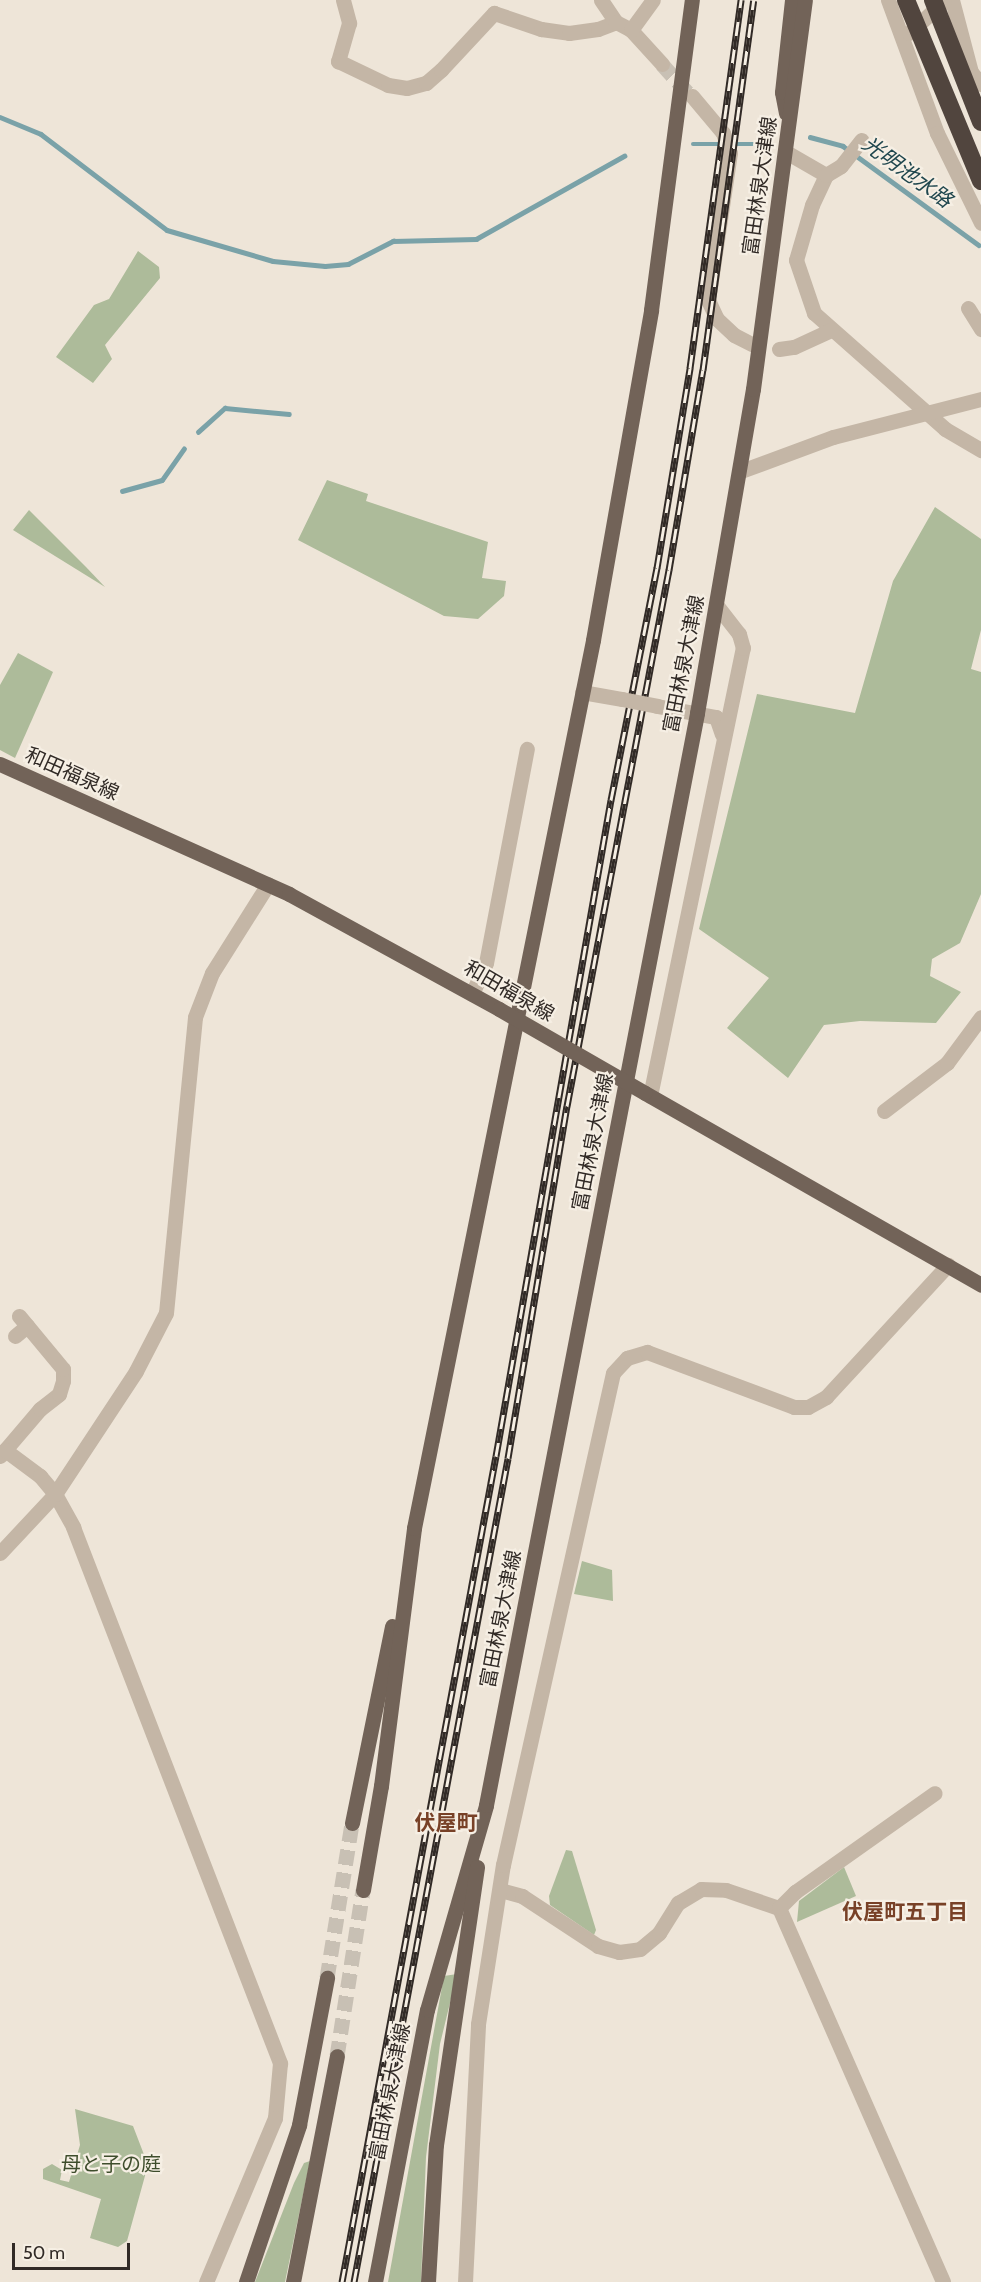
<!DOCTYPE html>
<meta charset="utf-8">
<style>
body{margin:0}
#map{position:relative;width:981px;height:2282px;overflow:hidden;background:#eee5d8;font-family:Cabin,"Noto Sans JP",sans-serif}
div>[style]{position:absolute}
.green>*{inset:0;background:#adbb9a}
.stream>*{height:4.5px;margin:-2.25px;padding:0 2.25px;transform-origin:2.25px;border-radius:2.25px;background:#7aa2a8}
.minor-tunnel>*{height:15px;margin-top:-7.5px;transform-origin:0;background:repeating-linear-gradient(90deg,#c8c0b4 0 15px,transparent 0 23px)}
.major-tunnel>*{height:15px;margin-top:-7.5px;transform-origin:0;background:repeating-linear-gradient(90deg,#c8c0b4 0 15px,transparent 0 23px)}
.minor>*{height:15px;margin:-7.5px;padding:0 7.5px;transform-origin:7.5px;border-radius:7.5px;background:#c4b6a6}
.major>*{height:15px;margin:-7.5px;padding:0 7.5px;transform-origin:7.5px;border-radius:7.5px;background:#726358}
.rail>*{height:7px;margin-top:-3.5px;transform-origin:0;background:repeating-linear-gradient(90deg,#f6efe4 0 14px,#312a26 0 28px);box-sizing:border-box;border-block:2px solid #312a26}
.minor-bridge>*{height:15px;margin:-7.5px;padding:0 7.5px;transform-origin:7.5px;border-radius:7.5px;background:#c4b6a6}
.major-bridge>*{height:15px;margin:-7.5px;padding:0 7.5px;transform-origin:7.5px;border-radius:7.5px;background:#726358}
.highway-bridge>*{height:18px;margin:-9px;padding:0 9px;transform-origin:9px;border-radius:9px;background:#51453e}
span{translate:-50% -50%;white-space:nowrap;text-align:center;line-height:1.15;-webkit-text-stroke:4.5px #f6efe4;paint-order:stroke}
.street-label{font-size:20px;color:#312a26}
.park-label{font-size:20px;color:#3e4d2c}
.water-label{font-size:21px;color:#20474e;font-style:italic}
.neighbourhood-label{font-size:21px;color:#784127;font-weight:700}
.scale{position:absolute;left:12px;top:2243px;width:118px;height:27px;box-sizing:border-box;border:3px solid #312a26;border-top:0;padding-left:8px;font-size:18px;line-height:21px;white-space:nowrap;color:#312a26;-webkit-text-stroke:4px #f6efe4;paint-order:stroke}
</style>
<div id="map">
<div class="green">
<div style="clip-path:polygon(138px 251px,159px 267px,160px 278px,105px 345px,112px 359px,93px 383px,56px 357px,94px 305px,109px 299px)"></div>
<div style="clip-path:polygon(327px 480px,368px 494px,366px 501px,488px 542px,482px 578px,506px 581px,504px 596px,478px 619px,444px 616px,298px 540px)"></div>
<div style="clip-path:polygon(935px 507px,981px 539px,981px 630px,971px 669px,981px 672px,981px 894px,960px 943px,932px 959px,930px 976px,961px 992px,936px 1023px,860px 1021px,824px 1025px,788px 1078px,727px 1028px,769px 978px,699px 929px,757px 694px,855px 713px,893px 581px)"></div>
<div style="clip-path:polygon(29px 510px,86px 567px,105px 587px,13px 530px)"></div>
<div style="clip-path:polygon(18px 653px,53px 672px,15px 758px,0 750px,0 685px)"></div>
<div style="clip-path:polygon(582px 1561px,612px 1570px,613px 1601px,574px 1594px)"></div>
<div style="clip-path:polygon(566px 1850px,572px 1851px,596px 1930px,594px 1935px,550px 1905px,549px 1896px)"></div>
<div style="clip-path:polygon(844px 1867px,856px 1896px,797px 1922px,799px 1901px)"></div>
<div style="clip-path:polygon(457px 1974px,440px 2044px,426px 2157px,421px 2282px,388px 2282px,444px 1976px)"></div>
<div style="clip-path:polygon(75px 2109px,133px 2126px,148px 2165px,127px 2241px,118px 2247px,90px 2238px,101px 2199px,43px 2179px,43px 2169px,52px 2164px,62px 2170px,60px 2180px,69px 2182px,80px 2145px)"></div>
<div style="clip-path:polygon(310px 2161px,285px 2282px,255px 2282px,294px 2183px,304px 2163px)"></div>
</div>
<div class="stream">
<div style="left:0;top:117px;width:44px;rotate:22.5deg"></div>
<div style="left:41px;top:134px;width:158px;rotate:37.3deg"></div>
<div style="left:167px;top:230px;width:110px;rotate:16.3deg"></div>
<div style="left:273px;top:261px;width:52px;rotate:5.5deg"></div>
<div style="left:325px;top:266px;width:23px;rotate:-5deg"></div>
<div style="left:348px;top:264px;width:51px;rotate:-27.1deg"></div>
<div style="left:393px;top:241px;width:83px;rotate:-1.4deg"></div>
<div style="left:476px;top:239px;width:170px;rotate:-29.3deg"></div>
<div style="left:810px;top:137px;width:34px;rotate:15deg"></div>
<div style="left:843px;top:146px;width:168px;rotate:36.1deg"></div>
<div style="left:693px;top:144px;width:61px"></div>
<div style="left:198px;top:432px;width:36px;rotate:-42deg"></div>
<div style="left:225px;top:408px;width:64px;rotate:5.4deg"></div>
<div style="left:122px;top:491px;width:41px;rotate:-15.4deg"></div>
<div style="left:162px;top:480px;width:38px;rotate:-55deg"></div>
</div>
<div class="minor-tunnel">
<div style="left:662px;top:64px;width:39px;rotate:48deg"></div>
</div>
<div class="major-tunnel">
<div style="left:327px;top:1978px;width:157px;rotate:-80.8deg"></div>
<div style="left:337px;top:2056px;width:168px;rotate:-81.1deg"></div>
</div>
<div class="minor">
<div style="left:343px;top:0;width:24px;rotate:75deg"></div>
<div style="left:349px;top:23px;width:40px;rotate:106deg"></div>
<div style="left:338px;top:61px;width:55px;rotate:25.6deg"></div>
<div style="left:388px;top:85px;width:19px;rotate:9deg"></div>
<div style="left:407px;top:88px;width:20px;rotate:-15deg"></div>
<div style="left:426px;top:83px;width:20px;rotate:-41deg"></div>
<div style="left:441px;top:70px;width:78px;rotate:-47.1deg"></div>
<div style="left:494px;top:13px;width:50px;rotate:18.8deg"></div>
<div style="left:541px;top:29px;width:28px;rotate:8deg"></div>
<div style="left:569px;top:33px;width:29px;rotate:-8deg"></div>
<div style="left:598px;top:29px;width:19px;rotate:-21deg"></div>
<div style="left:601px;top:0;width:27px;rotate:56deg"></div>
<div style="left:616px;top:22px;width:17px;rotate:28deg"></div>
<div style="left:631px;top:30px;width:46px;rotate:47.6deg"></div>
<div style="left:888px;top:0;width:142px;rotate:69.8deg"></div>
<div style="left:937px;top:133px;width:100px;rotate:63.9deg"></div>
<div style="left:952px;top:0;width:74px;rotate:75.2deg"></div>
<div style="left:971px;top:72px;width:16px;rotate:50deg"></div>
<div style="left:631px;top:30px;width:37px;rotate:-54deg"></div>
<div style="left:909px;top:33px;width:47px;rotate:-42.4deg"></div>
<div style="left:692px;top:96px;width:48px;rotate:50deg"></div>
<div style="left:723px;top:133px;width:21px;rotate:71deg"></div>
<div style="left:730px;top:153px;width:149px;rotate:98.5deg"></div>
<div style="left:708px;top:300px;width:21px;rotate:65deg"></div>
<div style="left:717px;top:319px;width:23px;rotate:43deg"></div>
<div style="left:734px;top:335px;width:20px;rotate:27deg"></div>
<div style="left:786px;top:152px;width:46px;rotate:29.9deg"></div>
<div style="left:826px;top:175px;width:33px;rotate:115deg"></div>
<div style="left:812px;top:205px;width:57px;rotate:106.2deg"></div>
<div style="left:796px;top:260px;width:56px;rotate:71.2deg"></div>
<div style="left:814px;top:313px;width:175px;rotate:41.5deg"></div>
<div style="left:945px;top:429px;width:42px;rotate:30.3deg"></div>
<div style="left:826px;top:175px;width:17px;rotate:-31deg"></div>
<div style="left:841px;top:166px;width:33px;rotate:-52deg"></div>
<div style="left:968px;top:308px;width:25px;rotate:58deg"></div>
<div style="left:779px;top:349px;width:15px;rotate:-8deg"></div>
<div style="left:794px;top:347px;width:41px;rotate:-24.7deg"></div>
<div style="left:741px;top:471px;width:98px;rotate:-20.3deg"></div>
<div style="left:833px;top:437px;width:153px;rotate:-14.4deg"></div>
<div style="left:582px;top:692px;width:41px;rotate:9.9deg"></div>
<div style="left:657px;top:706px;width:60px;rotate:10.6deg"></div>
<div style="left:716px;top:717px;width:18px;rotate:71deg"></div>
<div style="left:472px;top:994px;width:34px;rotate:-66deg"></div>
<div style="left:486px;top:963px;width:218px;rotate:-79.2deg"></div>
<div style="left:650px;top:1096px;width:458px;rotate:-78.3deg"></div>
<div style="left:743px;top:648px;width:15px;rotate:-106deg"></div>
<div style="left:739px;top:634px;width:36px;rotate:-128deg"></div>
<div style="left:884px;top:1111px;width:79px;rotate:-37.3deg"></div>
<div style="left:947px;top:1063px;width:57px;rotate:-53.5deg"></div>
<div style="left:15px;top:1336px;width:16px;rotate:-40deg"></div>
<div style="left:5px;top:1450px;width:54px;rotate:-49.5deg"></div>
<div style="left:40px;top:1409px;width:24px;rotate:-38deg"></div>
<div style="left:59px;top:1394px;width:14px;rotate:-73deg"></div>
<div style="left:63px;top:1381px;width:12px;rotate:-90deg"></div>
<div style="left:63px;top:1369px;width:69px;rotate:-129.7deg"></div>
<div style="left:0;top:1456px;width:8px;rotate:-50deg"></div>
<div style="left:5px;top:1450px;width:44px;rotate:36.6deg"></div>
<div style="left:40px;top:1476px;width:23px;rotate:50deg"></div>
<div style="left:55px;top:1494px;width:38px;rotate:61deg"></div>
<div style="left:73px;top:1527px;width:575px;rotate:68.88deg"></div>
<div style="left:280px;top:2063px;width:55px;rotate:95.2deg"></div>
<div style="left:275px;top:2118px;width:178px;rotate:112.8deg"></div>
<div style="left:0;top:1553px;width:81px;rotate:-47deg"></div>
<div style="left:55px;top:1494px;width:147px;rotate:-56.6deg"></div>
<div style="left:136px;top:1371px;width:65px;rotate:-62.7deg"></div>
<div style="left:166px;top:1313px;width:297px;rotate:-84.4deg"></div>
<div style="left:195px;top:1017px;width:47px;rotate:-68.9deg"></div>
<div style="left:212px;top:973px;width:105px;rotate:-57.8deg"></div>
<div style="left:500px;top:1890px;width:23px;rotate:15deg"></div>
<div style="left:522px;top:1896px;width:91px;rotate:33.3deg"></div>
<div style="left:598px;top:1946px;width:22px;rotate:16deg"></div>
<div style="left:619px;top:1952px;width:21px;rotate:-8deg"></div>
<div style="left:640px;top:1949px;width:25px;rotate:-40deg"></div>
<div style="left:659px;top:1933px;width:36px;rotate:-58deg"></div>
<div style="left:678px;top:1903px;width:27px;rotate:-31deg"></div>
<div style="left:701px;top:1889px;width:25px;rotate:2deg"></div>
<div style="left:726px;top:1890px;width:56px;rotate:18.8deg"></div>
<div style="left:779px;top:1908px;width:408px;rotate:66.3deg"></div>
<div style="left:779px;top:1908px;width:23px;rotate:-45deg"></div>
<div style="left:795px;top:1892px;width:171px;rotate:-35.3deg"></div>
<div style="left:465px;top:2282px;width:258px;rotate:-87.1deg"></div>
<div style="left:478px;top:2024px;width:161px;rotate:-81.1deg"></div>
<div style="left:503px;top:1865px;width:504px;rotate:-77.4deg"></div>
<div style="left:613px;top:1373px;width:21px;rotate:-47deg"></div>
<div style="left:627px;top:1358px;width:21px;rotate:-17deg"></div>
<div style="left:647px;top:1352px;width:157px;rotate:20.5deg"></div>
<div style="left:794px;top:1407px;width:14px"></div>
<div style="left:808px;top:1407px;width:21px;rotate:-29deg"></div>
<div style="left:826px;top:1397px;width:180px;rotate:-47.3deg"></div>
</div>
<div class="major">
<div style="left:786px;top:113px;width:21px;rotate:-101deg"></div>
<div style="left:782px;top:92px;width:93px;rotate:-83.8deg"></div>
<div style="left:0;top:764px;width:317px;rotate:24.2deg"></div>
<div style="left:289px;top:894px;width:239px;rotate:28.7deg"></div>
<div style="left:645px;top:1093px;width:387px;rotate:29.7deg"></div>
<div style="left:352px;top:1823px;width:201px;rotate:-78.5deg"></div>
<div style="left:363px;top:1890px;width:106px;rotate:-80.2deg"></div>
<div style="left:381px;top:1786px;width:260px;rotate:-82.7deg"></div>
<div style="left:414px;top:1528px;width:906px;rotate:-78.6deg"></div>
<div style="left:593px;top:640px;width:335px;rotate:-80deg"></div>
<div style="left:651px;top:310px;width:313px;rotate:-82.5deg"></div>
<div style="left:246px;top:2282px;width:166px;rotate:-71.3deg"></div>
<div style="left:299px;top:2125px;width:150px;rotate:-79.2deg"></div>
<div style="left:293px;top:2282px;width:230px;rotate:-79deg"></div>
<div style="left:375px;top:2282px;width:277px;rotate:-79.2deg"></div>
<div style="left:427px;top:2010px;width:213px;rotate:-73.9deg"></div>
<div style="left:486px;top:1805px;width:1112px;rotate:-79.06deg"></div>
<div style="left:697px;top:713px;width:329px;rotate:-80.2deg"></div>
<div style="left:753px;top:389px;width:392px;rotate:-82.4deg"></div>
<div style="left:428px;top:2282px;width:137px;rotate:-86.7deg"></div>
<div style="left:436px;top:2145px;width:281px;rotate:-81.6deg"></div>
</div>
<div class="rail">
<div style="left:342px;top:2282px;width:840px;rotate:-79.44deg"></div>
<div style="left:496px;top:1456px;width:666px;rotate:-80.06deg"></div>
<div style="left:611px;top:800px;width:237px;rotate:-78.8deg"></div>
<div style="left:657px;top:568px;width:203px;rotate:-80.6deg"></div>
<div style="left:690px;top:368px;width:372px;rotate:-82.1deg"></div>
<div style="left:354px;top:2282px;width:838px;rotate:-79.41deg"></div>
<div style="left:508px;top:1458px;width:357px;rotate:-80.5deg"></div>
<div style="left:567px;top:1106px;width:546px;rotate:-79.23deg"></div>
<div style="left:669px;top:570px;width:203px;rotate:-80.4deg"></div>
<div style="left:703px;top:370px;width:373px;rotate:-82.2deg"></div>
</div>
<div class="minor-bridge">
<div style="left:622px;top:699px;width:36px;rotate:11deg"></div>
</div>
<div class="major-bridge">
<div style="left:499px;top:1009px;width:168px;rotate:29.9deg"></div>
</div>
<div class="highway-bridge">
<div style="left:906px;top:0;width:196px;rotate:67.5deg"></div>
<div style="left:933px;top:0;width:131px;rotate:68.5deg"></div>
</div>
<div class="street-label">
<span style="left:760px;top:186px;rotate:-82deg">富田林泉大津線</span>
<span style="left:684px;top:664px;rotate:-79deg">富田林泉大津線</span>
<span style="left:72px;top:774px;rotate:24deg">和田福泉線</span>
<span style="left:509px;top:991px;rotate:30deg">和田福泉線</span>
<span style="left:593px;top:1142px;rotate:-79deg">富田林泉大津線</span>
<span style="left:501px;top:1619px;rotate:-79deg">富田林泉大津線</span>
<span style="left:390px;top:2092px;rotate:-79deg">富田林泉大津線</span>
</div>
<div class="park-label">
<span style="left:111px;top:2164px">母と子の庭</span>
</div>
<div class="water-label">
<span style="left:907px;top:172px;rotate:36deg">光明池水路</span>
</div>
<div class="neighbourhood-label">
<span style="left:446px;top:1823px">伏屋町</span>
<span style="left:905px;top:1912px">伏屋町五丁目</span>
</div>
<div class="scale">50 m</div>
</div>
